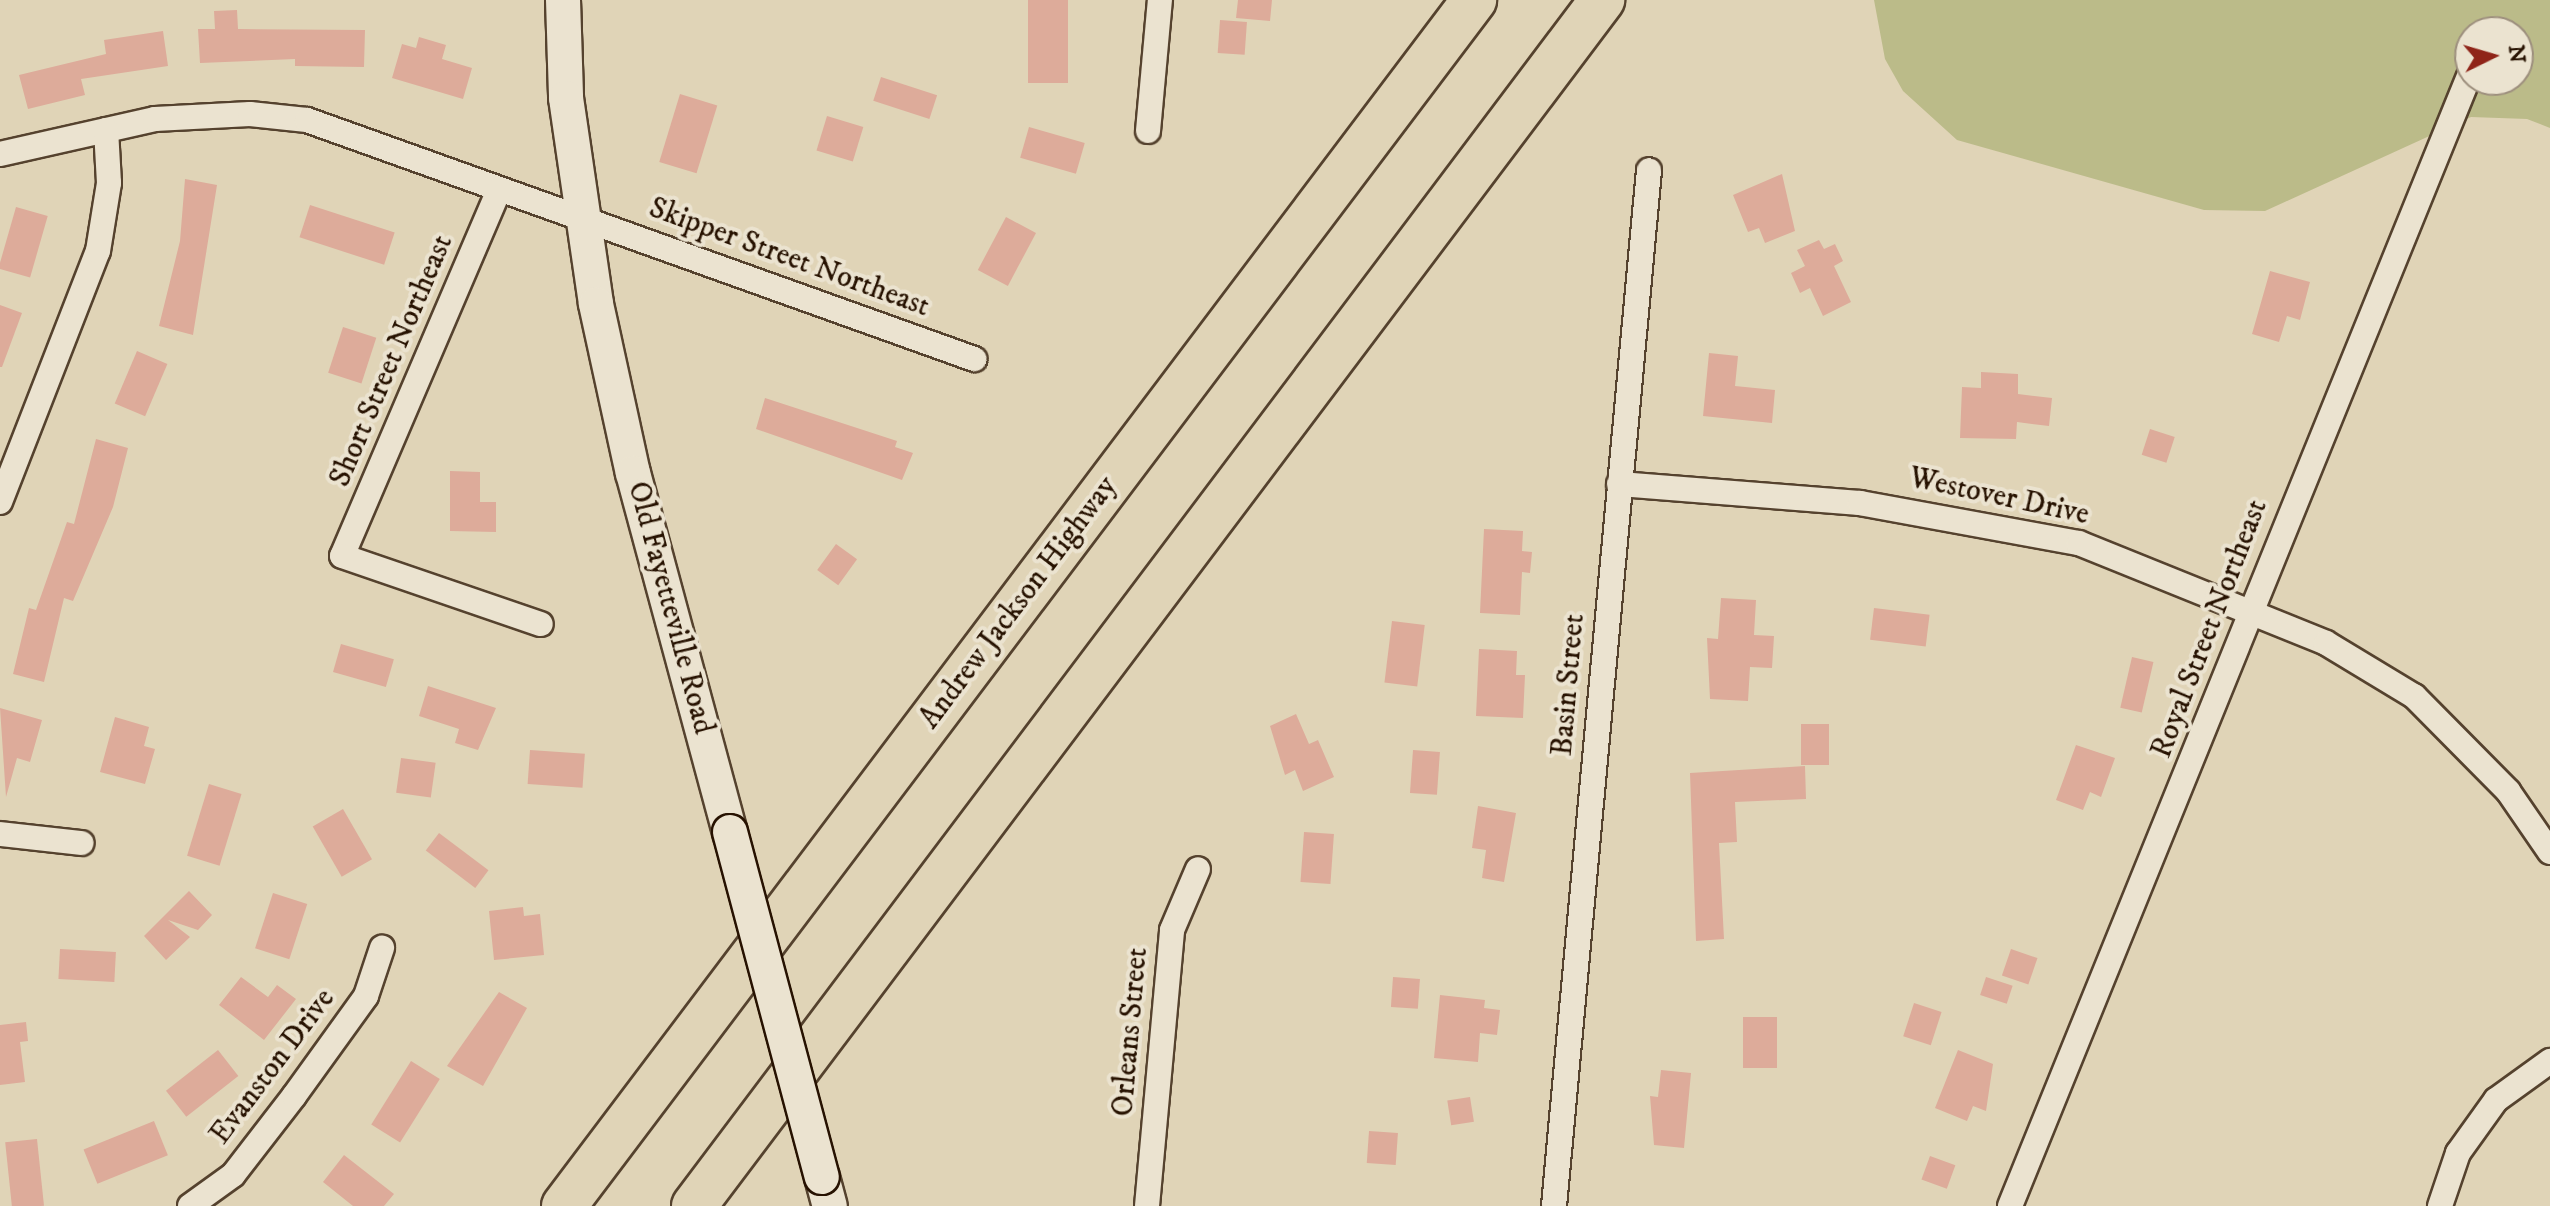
<!DOCTYPE html>
<style>
body{margin:0}
#map{position:relative;width:2550px;height:1206px;overflow:hidden;background:#e0d4b7;font-family:"IM FELL DW Pica",serif}
div>[style]{position:absolute}
.green>*{inset:0;background:#bbbb89}
.building>*{inset:0;background:#ddab9a;transform-origin:0 0}
.roads{filter:drop-shadow(2px 0 #55422e) drop-shadow(-2px 0 #55422e) drop-shadow(0 2px #55422e) drop-shadow(0 -2px #55422e)}
.street>*{height:24px;margin:-12px;padding:0 12px;transform-origin:12px;border-radius:12px;background:#ebe3d0}
.secondary>*{height:34px;margin:-17px;padding:0 17px;transform-origin:17px;border-radius:17px;background:#ebe3d0}
.highway>*{height:44px;margin:-22px;padding:0 22px;transform-origin:22px;border-radius:22px;background:#e0d4b7}
.bridges{filter:drop-shadow(2px 0 #271201) drop-shadow(-2px 0 #271201) drop-shadow(0 2px #271201) drop-shadow(0 -2px #271201)}
.secondary-bridge>*{height:34px;margin:-17px;padding:0 17px;transform-origin:17px;border-radius:17px;background:#ebe3d0}
span{translate:-50% -50%;white-space:nowrap;text-align:center;line-height:1.15;-webkit-text-stroke:8px #ebe3d0;paint-order:stroke}
.street-label{font-size:30px;color:#271201}
.north{position:absolute;left:2454px;top:16px;width:80px;height:80px;box-sizing:border-box;background:#ebe3d0;border:2px solid #9d8f7d;border-radius:50%;rotate:85deg;font-size:22px;font-weight:700;line-height:32px;text-align:center;color:#271201}
.north::after{content:'';display:block;margin:auto;width:28px;height:36px;background:#8f2418;clip-path:polygon(50% 0,100% 100%,50% 72%,0 100%)}
</style>
<div id="map">
<div class="green">
<div style="clip-path:polygon(evenodd,1874px 0,2550px 0,2550px 128px,2527px 119px,2471px 117px,2265px 211px,2204px 210px,1957px 140px,1903px 91px,1885px 59px,1874px 0,2470px 32px,2518px 32px,2518px 80px,2470px 80px,2470px 32px)"></div>
</div>
<div class="building">
<div style="left:1028px;top:0;width:40px;height:83px"></div>
<div style="clip-path:polygon(1238px 0,1272px 0,1270px 21px,1236px 18px)"></div>
<div style="clip-path:polygon(237px 10px,238px 29px,365px 30px,364px 67px,295px 66px,295px 59px,200px 63px,198px 29px,215px 29px,214px 11px)"></div>
<div style="left:1220px;top:20px;width:27px;height:33px;rotate:4deg"></div>
<div style="clip-path:polygon(163px 31px,168px 66px,81px 79px,85px 95px,28px 109px,19px 75px,106px 54px,104px 40px)"></div>
<div style="clip-path:polygon(419px 37px,446px 45px,442px 59px,472px 68px,463px 99px,392px 78px,402px 44px,416px 48px)"></div>
<div style="left:881px;top:77px;width:59px;height:25px;rotate:18deg"></div>
<div style="left:680px;top:94px;width:39px;height:71px;rotate:17deg"></div>
<div style="left:827px;top:116px;width:38px;height:36px;rotate:17deg"></div>
<div style="left:1029px;top:127px;width:58px;height:32px;rotate:16deg"></div>
<div style="clip-path:polygon(1782px 174px,1795px 231px,1765px 243px,1759px 228px,1748px 232px,1733px 195px)"></div>
<div style="clip-path:polygon(185px 179px,217px 185px,193px 335px,159px 326px,180px 241px)"></div>
<div style="left:310px;top:205px;width:89px;height:34px;rotate:18deg"></div>
<div style="left:16px;top:207px;width:33px;height:64px;rotate:16deg"></div>
<div style="left:1006px;top:217px;width:34px;height:60px;rotate:28deg"></div>
<div style="clip-path:polygon(1819px 240px,1824px 249px,1835px 244px,1843px 261px,1834px 266px,1851px 302px,1823px 316px,1810px 288px,1800px 293px,1791px 273px,1805px 266px,1797px 250px)"></div>
<div style="clip-path:polygon(2270px 271px,2310px 282px,2300px 320px,2287px 316px,2279px 342px,2252px 334px)"></div>
<div style="clip-path:polygon(0 305px,22px 313px,2px 367px,0 367px)"></div>
<div style="left:343px;top:327px;width:35px;height:48px;rotate:18deg"></div>
<div style="left:137px;top:351px;width:33px;height:57px;rotate:23deg"></div>
<div style="clip-path:polygon(1709px 353px,1738px 356px,1735px 386px,1775px 390px,1772px 423px,1703px 416px)"></div>
<div style="clip-path:polygon(1981px 372px,2018px 374px,2018px 394px,2052px 398px,2049px 426px,2017px 422px,2016px 439px,1960px 438px,1962px 387px,1981px 388px)"></div>
<div style="clip-path:polygon(765px 398px,897px 441px,895px 447px,913px 453px,902px 480px,756px 429px)"></div>
<div style="left:2150px;top:429px;width:26px;height:27px;rotate:18deg"></div>
<div style="clip-path:polygon(96px 439px,128px 448px,113px 507px,73px 601px,64px 598px,44px 682px,13px 674px,29px 608px,36px 610px,67px 522px,74px 524px)"></div>
<div style="clip-path:polygon(450px 471px,480px 472px,480px 502px,496px 502px,496px 532px,450px 531px)"></div>
<div style="clip-path:polygon(1484px 529px,1523px 531px,1522px 551px,1532px 552px,1530px 573px,1522px 572px,1520px 615px,1480px 613px)"></div>
<div style="left:836px;top:544px;width:26px;height:32px;rotate:36deg"></div>
<div style="clip-path:polygon(1721px 598px,1756px 600px,1754px 635px,1774px 636px,1772px 668px,1750px 667px,1748px 701px,1710px 699px,1707px 638px,1718px 639px)"></div>
<div style="left:1874px;top:608px;width:56px;height:32px;rotate:7deg"></div>
<div style="left:1392px;top:621px;width:33px;height:62px;rotate:7deg"></div>
<div style="left:341px;top:644px;width:55px;height:29px;rotate:16deg"></div>
<div style="clip-path:polygon(1479px 649px,1517px 651px,1516px 675px,1525px 675px,1523px 718px,1476px 716px)"></div>
<div style="left:2132px;top:657px;width:22px;height:52px;rotate:13deg"></div>
<div style="clip-path:polygon(428px 686px,496px 708px,478px 750px,455px 743px,459px 729px,419px 716px)"></div>
<div style="clip-path:polygon(0 708px,42px 720px,30px 762px,17px 758px,6px 797px)"></div>
<div style="clip-path:polygon(1296px 714px,1309px 744px,1318px 740px,1334px 777px,1303px 791px,1295px 770px,1285px 775px,1270px 726px)"></div>
<div style="clip-path:polygon(115px 717px,149px 727px,144px 746px,155px 749px,145px 784px,100px 772px)"></div>
<div style="left:1801px;top:724px;width:28px;height:41px"></div>
<div style="clip-path:polygon(2076px 745px,2115px 758px,2101px 797px,2090px 792px,2083px 810px,2056px 800px)"></div>
<div style="left:530px;top:750px;width:55px;height:34px;rotate:4deg"></div>
<div style="left:1413px;top:750px;width:27px;height:43px;rotate:4deg"></div>
<div style="left:401px;top:758px;width:35px;height:35px;rotate:8deg"></div>
<div style="clip-path:polygon(1805px 766px,1806px 799px,1735px 802px,1737px 842px,1719px 843px,1724px 939px,1696px 941px,1690px 773px)"></div>
<div style="left:209px;top:784px;width:34px;height:75px;rotate:17deg"></div>
<div style="clip-path:polygon(1478px 806px,1516px 813px,1504px 882px,1482px 878px,1486px 850px,1472px 848px)"></div>
<div style="left:343px;top:809px;width:58px;height:35px;rotate:60deg"></div>
<div style="left:1304px;top:832px;width:30px;height:50px;rotate:4deg"></div>
<div style="left:439px;top:833px;width:62px;height:22px;rotate:37deg"></div>
<div style="clip-path:polygon(189px 891px,212px 915px,198px 930px,168px 920px,190px 937px,166px 960px,144px 936px)"></div>
<div style="left:273px;top:893px;width:36px;height:58px;rotate:18deg"></div>
<div style="clip-path:polygon(523px 907px,524px 916px,540px 914px,544px 955px,494px 960px,489px 911px)"></div>
<div style="left:60px;top:949px;width:56px;height:30px;rotate:3deg"></div>
<div style="left:2011px;top:949px;width:28px;height:28px;rotate:19deg"></div>
<div style="clip-path:polygon(241px 977px,268px 997px,277px 985px,296px 999px,264px 1040px,219px 1005px)"></div>
<div style="left:1393px;top:977px;width:27px;height:30px;rotate:4deg"></div>
<div style="left:1986px;top:977px;width:28px;height:19px;rotate:18deg"></div>
<div style="clip-path:polygon(499px 992px,527px 1008px,483px 1086px,447px 1066px)"></div>
<div style="clip-path:polygon(1440px 995px,1485px 1000px,1484px 1008px,1500px 1010px,1497px 1035px,1480px 1033px,1478px 1062px,1434px 1058px)"></div>
<div style="left:1914px;top:1003px;width:29px;height:35px;rotate:18deg"></div>
<div style="left:1743px;top:1017px;width:34px;height:51px"></div>
<div style="clip-path:polygon(26px 1022px,28px 1041px,20px 1042px,25px 1082px,0 1085px,0 1025px)"></div>
<div style="left:218px;top:1050px;width:33px;height:66px;rotate:52deg"></div>
<div style="clip-path:polygon(1958px 1050px,1993px 1064px,1986px 1111px,1973px 1106px,1967px 1121px,1935px 1108px)"></div>
<div style="left:411px;top:1061px;width:34px;height:75px;rotate:32deg"></div>
<div style="clip-path:polygon(1661px 1070px,1691px 1073px,1684px 1148px,1654px 1145px,1650px 1096px,1658px 1097px)"></div>
<div style="left:1470px;top:1097px;width:25px;height:23px;rotate:81deg"></div>
<div style="left:154px;top:1121px;width:37px;height:76px;rotate:68deg"></div>
<div style="left:1369px;top:1131px;width:29px;height:32px;rotate:4deg"></div>
<div style="left:37px;top:1139px;width:67px;height:32px;rotate:84deg"></div>
<div style="clip-path:polygon(344px 1155px,394px 1194px,384px 1206px,353px 1206px,323px 1182px)"></div>
<div style="left:1930px;top:1156px;width:27px;height:25px;rotate:20deg"></div>
</div>
<div class="roads">
<div class="street">
<div style="left:1148px;top:131px;width:132px;rotate:-84.8deg"></div>
<div style="left:0;top:154px;width:159px;rotate:-12.7deg"></div>
<div style="left:155px;top:119px;width:95px;rotate:-3deg"></div>
<div style="left:250px;top:114px;width:57px;rotate:6deg"></div>
<div style="left:307px;top:120px;width:709px;rotate:19.71deg"></div>
<div style="left:499px;top:190px;width:398px;rotate:113.2deg"></div>
<div style="left:342px;top:556px;width:210px;rotate:18.9deg"></div>
<div style="left:1619px;top:484px;width:242px;rotate:4.5deg"></div>
<div style="left:1860px;top:503px;width:223px;rotate:10.4deg"></div>
<div style="left:2079px;top:543px;width:266px;rotate:22deg"></div>
<div style="left:2326px;top:643px;width:103px;rotate:31.1deg"></div>
<div style="left:2414px;top:696px;width:134px;rotate:45.3deg"></div>
<div style="left:2508px;top:791px;width:74px;rotate:55.5deg"></div>
<div style="left:0;top:502px;width:269px;rotate:-68.7deg"></div>
<div style="left:98px;top:251px;width:69px;rotate:-80.8deg"></div>
<div style="left:109px;top:183px;width:53px;rotate:-93.2deg"></div>
<div style="left:0;top:834px;width:82px;rotate:6.3deg"></div>
<div style="left:190px;top:1206px;width:53px;rotate:-35.8deg"></div>
<div style="left:233px;top:1175px;width:100px;rotate:-52.3deg"></div>
<div style="left:294px;top:1096px;width:123px;rotate:-54.2deg"></div>
<div style="left:366px;top:996px;width:51px;rotate:-71.6deg"></div>
<div style="left:1147px;top:1206px;width:277px;rotate:-84.8deg"></div>
<div style="left:1172px;top:930px;width:66px;rotate:-66.9deg"></div>
<div style="left:1554px;top:1206px;width:1040px;rotate:-84.76deg"></div>
<div style="left:2010px;top:1206px;width:1222px;rotate:-67.89deg"></div>
<div style="left:2440px;top:1206px;width:56px;rotate:-71.2deg"></div>
<div style="left:2458px;top:1153px;width:65px;rotate:-54.4deg"></div>
<div style="left:2496px;top:1100px;width:67px;rotate:-35.8deg"></div>
</div>
<div class="secondary">
<div style="left:563px;top:0;width:98px;rotate:88.2deg"></div>
<div style="left:566px;top:98px;width:208px;rotate:81.7deg"></div>
<div style="left:596px;top:304px;width:173px;rotate:77.7deg"></div>
<div style="left:633px;top:473px;width:372px;rotate:74.9deg"></div>
<div style="left:822px;top:1177px;width:30px;rotate:75deg"></div>
</div>
<div class="highway">
<div style="left:564px;top:1206px;width:1511px;rotate:-52.96deg"></div>
<div style="left:694px;top:1206px;width:1510px;rotate:-53.02deg"></div>
</div>
</div>
<div class="bridges">
<div class="secondary-bridge">
<div style="left:730px;top:832px;width:357px;rotate:75.1deg"></div>
</div>
</div>
<div class="street-label">
<span style="left:789px;top:258px;rotate:20deg">Skipper Street Northeast</span>
<span style="left:392px;top:361px;rotate:-67deg">Short Street Northeast</span>
<span style="left:1999px;top:497px;rotate:12deg">Westover Drive</span>
<span style="left:1019px;top:603px;rotate:-53deg">Andrew Jackson Highway</span>
<span style="left:670px;top:608px;rotate:75deg">Old Fayetteville Road</span>
<span style="left:2210px;top:629px;rotate:-69deg">Royal Street Northeast</span>
<span style="left:1569px;top:685px;rotate:-85deg">Basin Street</span>
<span style="left:1131px;top:1032px;rotate:-85deg">Orleans Street</span>
<span style="left:273px;top:1067px;rotate:-53deg">Evanston Drive</span>
</div>
<div class="north">N</div>
</div>
